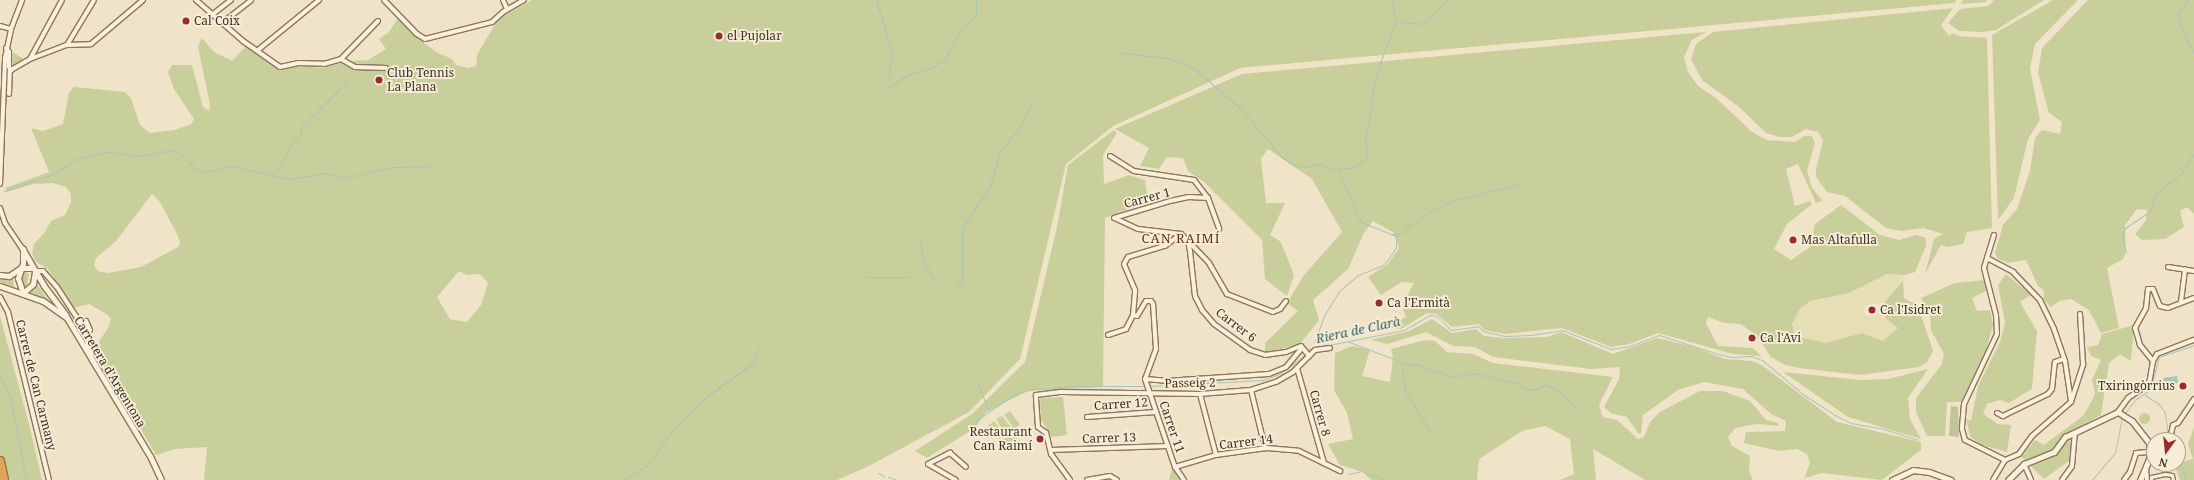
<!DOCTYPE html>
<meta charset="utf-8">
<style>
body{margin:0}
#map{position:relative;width:2194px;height:480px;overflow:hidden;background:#f0e4c8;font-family:"Noto Serif",serif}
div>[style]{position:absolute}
.farmland>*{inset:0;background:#e6deb5}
.green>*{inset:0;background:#c9cf9b;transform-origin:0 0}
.round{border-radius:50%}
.cemetery>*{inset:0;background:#bfc49a}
.water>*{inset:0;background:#a9c4bc;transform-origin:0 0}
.stream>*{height:1px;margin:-0.5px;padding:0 0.5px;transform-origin:0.5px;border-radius:0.5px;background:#a9c4bc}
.roads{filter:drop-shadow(1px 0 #8d765c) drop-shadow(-1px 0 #8d765c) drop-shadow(0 1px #8d765c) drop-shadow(0 -1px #8d765c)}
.pedestrian>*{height:3px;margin:-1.5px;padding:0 1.5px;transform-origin:1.5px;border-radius:1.5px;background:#faf1dc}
.minor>*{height:4px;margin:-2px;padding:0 2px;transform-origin:2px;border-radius:2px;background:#faf1dc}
.tertiary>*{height:5px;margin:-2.5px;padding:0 2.5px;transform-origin:2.5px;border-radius:2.5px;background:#faf1dc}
.motorway>*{height:8px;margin:-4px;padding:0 4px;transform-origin:4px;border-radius:4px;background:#e0a458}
.dots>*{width:11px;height:11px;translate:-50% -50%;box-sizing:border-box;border:2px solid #f7eed8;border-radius:50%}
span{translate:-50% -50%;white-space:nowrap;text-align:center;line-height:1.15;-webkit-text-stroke:3.5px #f7eed8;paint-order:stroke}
.poi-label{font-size:12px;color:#3d2e20}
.left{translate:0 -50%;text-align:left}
.right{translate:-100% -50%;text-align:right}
.street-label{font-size:12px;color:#3d2e20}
.neighbourhood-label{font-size:13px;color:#6b2e1e;letter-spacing:1px}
.water-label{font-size:13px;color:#2f5d5a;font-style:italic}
.north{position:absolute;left:2146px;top:432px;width:40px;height:40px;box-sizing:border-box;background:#f7eed8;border:1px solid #ada18e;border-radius:50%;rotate:195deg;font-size:11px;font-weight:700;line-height:16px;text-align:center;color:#3d2e20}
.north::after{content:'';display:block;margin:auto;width:14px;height:18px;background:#9e2a2b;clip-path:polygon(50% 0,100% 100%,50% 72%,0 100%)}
</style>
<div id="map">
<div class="farmland">
<div style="clip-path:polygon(1887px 274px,1905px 275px,1884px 303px,1863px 305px,1865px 316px,1880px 314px,1898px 328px,1883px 341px,1862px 333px,1826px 343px,1795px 336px,1792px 324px,1800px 309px,1810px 301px,1849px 293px)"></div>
</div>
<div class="green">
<div style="clip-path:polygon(evenodd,532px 0,1956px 0,1955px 3px,1240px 68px,1113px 126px,1066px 164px,1020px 359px,969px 412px,869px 466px,837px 480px,204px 480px,207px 447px,175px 449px,156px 455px,94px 349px,108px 328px,111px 319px,108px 315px,89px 304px,73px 308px,48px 269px,36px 262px,32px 254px,34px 244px,44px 233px,51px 221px,65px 215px,71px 202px,71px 194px,66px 187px,53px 183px,33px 184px,7px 192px,5px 188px,49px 172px,31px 128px,43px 131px,63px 124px,69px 93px,74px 87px,125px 92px,131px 98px,140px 125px,150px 133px,175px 130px,191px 124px,194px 119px,174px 89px,168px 72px,172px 65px,192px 65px,203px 107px,209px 111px,210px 105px,198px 46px,202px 38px,214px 52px,232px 61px,246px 46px,279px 69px,300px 66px,323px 68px,344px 62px,368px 60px,386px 49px,379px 39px,389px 32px,398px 18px,418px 38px,436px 52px,452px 59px,456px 65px,468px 68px,476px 66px,477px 55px,498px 19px,532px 0,152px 194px,160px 202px,177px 234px,180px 243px,178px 247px,141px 267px,108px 273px,98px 271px,94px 265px,96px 258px,116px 241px,152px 194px,532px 0,459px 271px,467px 275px,480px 274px,488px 283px,481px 305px,467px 322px,450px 319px,437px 297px,459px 271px)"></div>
<div style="clip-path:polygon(1963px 0,1986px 0,1987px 2px,1961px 4px)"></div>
<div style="clip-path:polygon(1994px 0,2044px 0,1996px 30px,1984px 32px,1959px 31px,1948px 23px,1960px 9px,1988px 6px)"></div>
<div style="clip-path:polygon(2053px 0,2078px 0,2035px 44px,2030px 68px,2040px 120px,2028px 139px,2014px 198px,1998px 220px,1992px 35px)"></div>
<div style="clip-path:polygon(2088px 0,2194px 0,2194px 214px,2187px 207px,2180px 211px,2184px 227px,2165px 239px,2142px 240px,2135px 234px,2146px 220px,2147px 210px,2137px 209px,2125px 225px,2126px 252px,2123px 259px,2107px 268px,2119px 328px,2101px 333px,2089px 310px,2071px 299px,2059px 301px,2051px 307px,2044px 300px,2044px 291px,2038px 286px,2026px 260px,2008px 263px,1997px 258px,1995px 253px,2003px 225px,2017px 209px,2030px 171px,2035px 138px,2042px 130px,2060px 134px,2062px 122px,2049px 113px,2038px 73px,2042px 48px)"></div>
<div style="clip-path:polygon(1953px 8px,1941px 25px,1949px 36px,1953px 33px,1958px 36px,1987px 38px,1992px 228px,1967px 232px,1963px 244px,1947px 247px,1941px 245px,1925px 274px,1934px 239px,1943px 234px,1924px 228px,1901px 231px,1886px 228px,1845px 196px,1827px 192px,1816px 177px,1816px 169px,1823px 141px,1818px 132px,1806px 129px,1792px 137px,1780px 137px,1766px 133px,1739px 107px,1702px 80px,1691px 59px,1696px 44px,1713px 32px)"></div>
<div style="clip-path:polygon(1706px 32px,1692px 40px,1684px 57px,1688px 72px,1698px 86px,1716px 98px,1752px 132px,1767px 140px,1795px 142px,1804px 136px,1812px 136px,1815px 143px,1807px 171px,1812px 188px,1823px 201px,1816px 203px,1798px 164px,1786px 169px,1795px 206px,1810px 201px,1812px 204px,1787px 224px,1774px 249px,1791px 260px,1810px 247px,1815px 224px,1841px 205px,1880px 235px,1899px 240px,1917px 235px,1926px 238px,1926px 246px,1915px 272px,1905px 275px,1887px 274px,1849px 293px,1810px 301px,1800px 309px,1792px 324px,1795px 336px,1826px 343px,1862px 333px,1883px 341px,1898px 328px,1885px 318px,1884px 303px,1903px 280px,1904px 298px,1918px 306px,1933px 351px,1927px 362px,1919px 367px,1860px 375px,1799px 368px,1785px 365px,1771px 357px,1757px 336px,1741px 324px,1724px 323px,1708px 317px,1706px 323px,1718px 346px,1753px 348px,1761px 356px,1733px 354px,1658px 333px,1629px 344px,1611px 347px,1562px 328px,1505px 334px,1484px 330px,1479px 324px,1452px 327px,1437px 314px,1427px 313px,1401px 329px,1386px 327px,1406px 317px,1402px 306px,1414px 283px,1402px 282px,1381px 295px,1368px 277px,1388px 264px,1399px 248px,1394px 233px,1373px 221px,1364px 233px,1348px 269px,1313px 300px,1319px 320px,1300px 344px,1265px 353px,1265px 343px,1298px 311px,1287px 303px,1304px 275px,1342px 232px,1312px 179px,1268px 149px,1261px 159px,1266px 203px,1285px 203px,1270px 235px,1281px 242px,1294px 275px,1287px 296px,1265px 279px,1262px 240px,1204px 182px,1188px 171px,1183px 158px,1167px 157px,1159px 169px,1140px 166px,1149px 148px,1115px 129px,1242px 74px)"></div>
<div style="clip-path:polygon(9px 50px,24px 59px,9px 69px)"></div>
<div style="clip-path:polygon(1114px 130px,1117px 133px,1103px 155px,1104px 184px,1129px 175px,1145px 180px,1148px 202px,1105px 218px,1103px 387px,1028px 391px,986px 412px,975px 428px,927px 458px,915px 451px,972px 414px,1025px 362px,1057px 227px,1068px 165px)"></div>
<div style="clip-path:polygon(23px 271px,29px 274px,27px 285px,24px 289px,19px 277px)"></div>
<div style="clip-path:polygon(2006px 274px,2031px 295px,2020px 302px,2037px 331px,2032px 389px,2009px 403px,2000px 400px,1987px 404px,1983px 414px,1998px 424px,2011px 425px,2007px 452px,1979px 444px,1970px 436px,1966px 419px,1971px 421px,1978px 386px,2000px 342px,2005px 323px,1998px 285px)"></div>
<div style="clip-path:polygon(13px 275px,14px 287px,0 282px,0 279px)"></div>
<div style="clip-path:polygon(1985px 280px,1986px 291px,1972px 298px,1977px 311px,1990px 310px,1993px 325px,1985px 354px,1961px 402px,1947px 402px,1945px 436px,1927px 436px,1916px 412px,1916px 398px,1942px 364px,1944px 354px,1931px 330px,1930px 315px,1921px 298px,1955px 283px)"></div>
<div style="clip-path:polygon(35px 281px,48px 300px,47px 301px,28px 291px)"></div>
<div style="clip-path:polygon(0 316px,30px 428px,42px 480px,0 480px)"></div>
<div style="clip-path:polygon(1432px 319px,1452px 333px,1476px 329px,1484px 336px,1504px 338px,1547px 337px,1561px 332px,1613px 354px,1657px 338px,1694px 347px,1725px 359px,1752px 361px,1763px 366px,1837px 422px,1921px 442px,1921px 450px,1882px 480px,1822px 473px,1804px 478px,1810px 463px,1807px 454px,1797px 449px,1779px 451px,1744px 443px,1746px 432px,1785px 431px,1786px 421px,1771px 414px,1743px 389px,1704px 382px,1678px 390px,1643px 415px,1641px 434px,1638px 433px,1627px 417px,1611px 413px,1604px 407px,1619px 379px,1620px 367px,1591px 369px,1493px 357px,1475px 347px,1453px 346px,1426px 332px,1388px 344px,1371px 340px,1409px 331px)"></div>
<div style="clip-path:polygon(2134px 325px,2131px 361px,2120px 354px,2109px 363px,2101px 415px,2072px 431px,2070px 460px,2044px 479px,2021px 457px,2035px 440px,2044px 445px,2084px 415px,2095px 394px,2092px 380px,2101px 360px,2091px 356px,2087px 347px,2098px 345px,2102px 334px)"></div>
<div style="clip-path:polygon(1425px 340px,1435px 341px,1447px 352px,1473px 354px,1493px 363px,1613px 377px,1599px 405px,1603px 417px,1617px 420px,1638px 439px,1644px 437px,1650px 422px,1660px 412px,1700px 391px,1723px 391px,1750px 401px,1766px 420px,1778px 423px,1779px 426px,1757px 424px,1735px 428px,1728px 437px,1732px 446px,1750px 456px,1749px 471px,1753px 480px,1645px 480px,1593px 449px,1596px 480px,1560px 480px,1574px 474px,1570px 439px,1545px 426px,1522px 431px,1479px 459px,1477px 480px,1371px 480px,1363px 472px,1340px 465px,1328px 444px,1353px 439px,1347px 413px,1334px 390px,1335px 353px,1352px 346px,1370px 350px,1362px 376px,1390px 382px,1393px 357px,1391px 349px)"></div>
<div style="clip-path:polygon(1928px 369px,1908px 398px,1910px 419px,1921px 439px,1848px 417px,1783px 372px,1861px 380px,1888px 379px)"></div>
<div style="clip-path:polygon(1063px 397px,1067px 435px,1051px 437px,1041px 419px,1040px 398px)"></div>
<div style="left:1010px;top:411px;width:17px;height:7px;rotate:54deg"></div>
<div class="round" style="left:2138.5px;top:412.5px;width:11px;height:11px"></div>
<div style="clip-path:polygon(1002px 416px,1013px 430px,1006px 435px,996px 419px)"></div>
<div style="left:994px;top:421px;width:18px;height:8px;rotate:52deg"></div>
<div style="clip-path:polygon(2194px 427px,2194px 480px,2180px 480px,2174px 464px,2193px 459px,2188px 444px)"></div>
<div style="clip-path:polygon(1014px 433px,1018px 438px,1006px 446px,1002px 440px)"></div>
<div style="clip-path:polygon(1019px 440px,1022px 447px,1012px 453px,1007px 448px)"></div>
<div style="clip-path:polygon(1172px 468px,1180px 480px,1169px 480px)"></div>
</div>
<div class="cemetery">
<div style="clip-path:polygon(1951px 406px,1958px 407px,1959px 437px,1949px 436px)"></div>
</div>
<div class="water">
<div style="left:2177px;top:376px;width:7px;height:14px;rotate:82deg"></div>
</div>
<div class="stream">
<div style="left:876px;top:0;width:53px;rotate:72.6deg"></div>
<div style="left:892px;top:51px;width:26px;rotate:97deg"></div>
<div style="left:1391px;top:0;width:21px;rotate:76deg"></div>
<div style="left:2188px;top:0;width:18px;rotate:128deg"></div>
<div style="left:2177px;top:14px;width:20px;rotate:72deg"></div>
<div style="left:2183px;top:33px;width:24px;rotate:62deg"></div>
<div style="left:1116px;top:52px;width:52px;rotate:6.6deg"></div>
<div style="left:1168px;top:58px;width:27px;rotate:22deg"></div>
<div style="left:1193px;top:68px;width:62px;rotate:40.4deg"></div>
<div style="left:1240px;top:108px;width:63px;rotate:49.5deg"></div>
<div style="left:1281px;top:156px;width:13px;rotate:39deg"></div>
<div style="left:1291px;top:164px;width:14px;rotate:12deg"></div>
<div style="left:1305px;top:167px;width:13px;rotate:-13deg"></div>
<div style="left:1318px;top:164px;width:21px;rotate:17deg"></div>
<div style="left:1338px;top:170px;width:57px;rotate:66.1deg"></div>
<div style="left:1361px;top:222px;width:38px;rotate:22deg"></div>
<div style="left:1396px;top:236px;width:11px;rotate:90deg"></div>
<div style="left:1396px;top:247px;width:15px;rotate:122deg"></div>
<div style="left:1388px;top:260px;width:7px;rotate:135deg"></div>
<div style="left:1383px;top:265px;width:27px;rotate:158deg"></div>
<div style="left:1358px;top:275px;width:23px;rotate:140deg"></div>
<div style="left:1340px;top:290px;width:31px;rotate:122deg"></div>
<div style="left:1324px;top:316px;width:29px;rotate:110deg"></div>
<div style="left:887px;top:88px;width:26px;rotate:-32deg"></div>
<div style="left:909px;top:74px;width:25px;rotate:-16deg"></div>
<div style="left:933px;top:67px;width:14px;rotate:-34deg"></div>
<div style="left:945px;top:59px;width:25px;rotate:-63deg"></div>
<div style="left:956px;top:37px;width:25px;rotate:-48deg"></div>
<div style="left:973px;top:18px;width:7px;rotate:-63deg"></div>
<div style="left:976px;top:12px;width:12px;rotate:-90deg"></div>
<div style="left:1334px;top:169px;width:18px;rotate:-3deg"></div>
<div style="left:1352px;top:168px;width:18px;rotate:-34deg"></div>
<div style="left:1367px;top:158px;width:21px;rotate:-95deg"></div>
<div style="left:1365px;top:137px;width:35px;rotate:-78deg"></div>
<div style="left:1372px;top:103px;width:4px;rotate:-104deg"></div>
<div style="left:1371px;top:99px;width:37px;rotate:-76deg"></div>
<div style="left:1380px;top:63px;width:45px;rotate:-69.1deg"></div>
<div style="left:1396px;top:21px;width:22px;rotate:8deg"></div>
<div style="left:1418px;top:24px;width:8px;rotate:-14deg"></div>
<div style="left:1426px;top:22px;width:30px;rotate:-46deg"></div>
<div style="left:275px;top:175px;width:35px;rotate:-63deg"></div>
<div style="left:291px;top:144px;width:14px;rotate:-45deg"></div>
<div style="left:301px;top:134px;width:7px;rotate:-90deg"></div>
<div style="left:301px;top:127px;width:64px;rotate:-44.4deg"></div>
<div style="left:4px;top:191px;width:53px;rotate:-18.8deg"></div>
<div style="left:54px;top:174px;width:27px;rotate:-34deg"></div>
<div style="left:76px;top:159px;width:32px;rotate:-13deg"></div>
<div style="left:107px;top:152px;width:32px;rotate:7deg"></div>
<div style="left:139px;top:156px;width:34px;rotate:-10deg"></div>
<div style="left:172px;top:150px;width:6px;rotate:18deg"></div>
<div style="left:178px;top:152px;width:23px;rotate:43deg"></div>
<div style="left:195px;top:168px;width:12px;rotate:20deg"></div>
<div style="left:206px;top:172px;width:25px;rotate:-14deg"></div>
<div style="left:230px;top:166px;width:61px;rotate:12.2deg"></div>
<div style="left:290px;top:179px;width:36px;rotate:-10deg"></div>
<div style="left:325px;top:173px;width:20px;rotate:15deg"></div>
<div style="left:344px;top:178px;width:50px;rotate:-12.7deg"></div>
<div style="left:393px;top:167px;width:42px;rotate:-1.4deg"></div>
<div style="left:1392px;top:234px;width:10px;rotate:-6deg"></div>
<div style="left:1402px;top:233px;width:11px;rotate:-49deg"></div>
<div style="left:1409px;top:225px;width:13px;rotate:-23deg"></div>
<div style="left:1421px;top:220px;width:14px;rotate:-45deg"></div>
<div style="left:1431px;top:210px;width:26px;rotate:-23deg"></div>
<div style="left:1455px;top:200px;width:63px;rotate:-13.8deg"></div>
<div style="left:919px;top:237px;width:23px;rotate:80deg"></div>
<div style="left:923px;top:260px;width:22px;rotate:60deg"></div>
<div style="left:2126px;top:252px;width:16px;rotate:-104deg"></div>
<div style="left:2122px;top:236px;width:9px;rotate:-69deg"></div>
<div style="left:2125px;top:228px;width:30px;rotate:-34deg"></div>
<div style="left:2150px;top:211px;width:18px;rotate:-74deg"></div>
<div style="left:2155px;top:194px;width:33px;rotate:-38deg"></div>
<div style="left:2181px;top:174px;width:26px;rotate:-59deg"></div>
<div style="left:867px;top:277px;width:41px"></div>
<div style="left:956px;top:286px;width:7px;rotate:-34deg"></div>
<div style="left:962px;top:282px;width:54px;rotate:-90deg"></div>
<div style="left:962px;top:228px;width:50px;rotate:-56.3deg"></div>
<div style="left:990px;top:186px;width:33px;rotate:-74deg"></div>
<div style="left:999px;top:154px;width:35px;rotate:-53deg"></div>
<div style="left:1020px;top:126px;width:26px;rotate:-62deg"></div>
<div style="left:2139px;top:331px;width:13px;rotate:77deg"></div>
<div style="left:1349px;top:342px;width:65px;rotate:20.7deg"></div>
<div style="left:1410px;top:365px;width:7px;rotate:-8deg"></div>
<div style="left:1417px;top:364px;width:37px;rotate:20deg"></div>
<div style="left:1452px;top:377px;width:21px;rotate:-11deg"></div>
<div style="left:1473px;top:373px;width:45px;rotate:12.8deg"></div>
<div style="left:1517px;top:383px;width:12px;rotate:31deg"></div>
<div style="left:1527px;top:389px;width:10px"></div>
<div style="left:1537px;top:389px;width:9px;rotate:-27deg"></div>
<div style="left:1545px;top:385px;width:13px;rotate:23deg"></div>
<div style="left:1557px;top:390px;width:27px;rotate:42deg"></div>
<div style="left:2145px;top:348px;width:13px;rotate:45deg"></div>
<div style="left:1309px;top:349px;width:97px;rotate:-11.3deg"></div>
<div style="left:1404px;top:330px;width:30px;rotate:-30deg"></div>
<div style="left:1430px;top:315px;width:7px;rotate:8deg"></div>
<div style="left:1437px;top:316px;width:20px;rotate:45deg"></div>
<div style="left:1451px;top:330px;width:27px;rotate:-8deg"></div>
<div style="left:1478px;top:326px;width:7px;rotate:45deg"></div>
<div style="left:1483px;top:331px;width:23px;rotate:13deg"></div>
<div style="left:1505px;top:336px;width:26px;rotate:-2deg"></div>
<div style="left:1531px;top:335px;width:31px;rotate:-9deg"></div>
<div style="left:1562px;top:330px;width:53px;rotate:21.2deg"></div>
<div style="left:1611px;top:349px;width:19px;rotate:-9deg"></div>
<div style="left:1630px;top:346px;width:31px;rotate:-21deg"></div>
<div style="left:1659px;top:335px;width:62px;rotate:17.9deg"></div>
<div style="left:1718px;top:354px;width:14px;rotate:12deg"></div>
<div style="left:1732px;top:357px;width:19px;rotate:-3deg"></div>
<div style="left:1751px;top:356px;width:12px;rotate:20deg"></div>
<div style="left:1762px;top:360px;width:55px;rotate:39.8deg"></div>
<div style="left:1804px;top:395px;width:37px;rotate:33deg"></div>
<div style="left:1835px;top:415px;width:18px;rotate:27deg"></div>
<div style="left:1851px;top:423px;width:34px;rotate:10deg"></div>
<div style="left:1884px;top:429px;width:35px;rotate:18deg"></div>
<div style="left:1402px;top:369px;width:21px;rotate:82deg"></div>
<div style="left:1405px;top:390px;width:52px;rotate:59deg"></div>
<div style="left:0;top:375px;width:24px;rotate:66deg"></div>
<div style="left:10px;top:397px;width:85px;rotate:79.1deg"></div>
<div style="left:977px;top:381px;width:31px;rotate:69deg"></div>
<div style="left:1150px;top:386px;width:113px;rotate:-3deg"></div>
<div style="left:1263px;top:380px;width:19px;rotate:-21deg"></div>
<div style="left:1281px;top:373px;width:30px;rotate:-37deg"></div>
<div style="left:2145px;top:395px;width:17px;rotate:33deg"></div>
<div style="left:2159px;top:404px;width:11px;rotate:56deg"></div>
<div style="left:2165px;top:413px;width:21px;rotate:82deg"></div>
<div style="left:2125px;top:413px;width:18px;rotate:-52deg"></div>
<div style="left:2136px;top:399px;width:17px;rotate:-33deg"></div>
<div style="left:2150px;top:390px;width:34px;rotate:-75deg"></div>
<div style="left:2159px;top:357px;width:37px;rotate:-19deg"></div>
<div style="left:975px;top:421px;width:46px;rotate:-34.4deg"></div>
<div style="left:1013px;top:395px;width:19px;rotate:-18deg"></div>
<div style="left:1031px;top:389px;width:51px;rotate:-3.4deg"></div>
<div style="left:1082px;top:386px;width:63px"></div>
<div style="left:2178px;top:455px;width:26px;rotate:74deg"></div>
<div style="left:878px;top:473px;width:7px;rotate:27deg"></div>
<div style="left:1348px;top:474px;width:14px;rotate:-12deg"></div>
<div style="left:1362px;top:471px;width:25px;rotate:21deg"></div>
<div style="left:888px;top:477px;width:10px;rotate:17deg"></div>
<div style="left:624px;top:480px;width:31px;rotate:-33deg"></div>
<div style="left:650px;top:463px;width:32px;rotate:-56deg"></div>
<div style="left:668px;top:436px;width:50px;rotate:-46.6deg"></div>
<div style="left:702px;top:400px;width:62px;rotate:-35.8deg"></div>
<div style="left:752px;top:364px;width:17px;rotate:-65deg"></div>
<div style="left:2092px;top:480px;width:35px;rotate:-50deg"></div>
<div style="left:2115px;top:453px;width:36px;rotate:-79deg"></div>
</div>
<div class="roads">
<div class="pedestrian">
<div style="left:2151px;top:480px;width:3px;rotate:-90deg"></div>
<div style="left:2151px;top:477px;width:14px;rotate:-12deg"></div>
<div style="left:2165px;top:474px;width:7px;rotate:8deg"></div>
<div style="left:2172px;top:475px;width:5px;rotate:79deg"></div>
</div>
<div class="minor">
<div style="left:196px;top:0;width:62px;rotate:41.1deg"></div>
<div style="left:243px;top:41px;width:45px;rotate:35.1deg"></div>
<div style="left:280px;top:67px;width:19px;rotate:-12deg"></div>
<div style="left:299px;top:63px;width:25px;rotate:2deg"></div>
<div style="left:324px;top:64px;width:18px;rotate:-16deg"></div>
<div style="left:341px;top:59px;width:16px;rotate:30deg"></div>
<div style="left:355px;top:67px;width:31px;rotate:2deg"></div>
<div style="left:384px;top:0;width:47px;rotate:45.9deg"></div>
<div style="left:417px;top:34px;width:9px;rotate:32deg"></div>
<div style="left:425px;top:39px;width:69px;rotate:-14.2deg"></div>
<div style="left:492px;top:22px;width:15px;rotate:-42deg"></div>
<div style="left:503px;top:12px;width:24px;rotate:-30deg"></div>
<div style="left:503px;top:0;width:10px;rotate:66deg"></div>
<div style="left:213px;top:14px;width:23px;rotate:-38deg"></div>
<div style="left:222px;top:23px;width:37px;rotate:-38deg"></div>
<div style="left:0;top:26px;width:11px;rotate:15deg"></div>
<div style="left:67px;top:45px;width:52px;rotate:-59deg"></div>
<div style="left:6px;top:48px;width:5px;rotate:53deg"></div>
<div style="left:9px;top:52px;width:15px;rotate:90deg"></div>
<div style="left:9px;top:67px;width:4px;rotate:56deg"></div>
<div style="left:11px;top:70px;width:22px;rotate:-30deg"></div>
<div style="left:30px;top:59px;width:40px;rotate:-21deg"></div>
<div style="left:67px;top:45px;width:24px;rotate:-2deg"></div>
<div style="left:91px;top:44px;width:68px;rotate:-40.2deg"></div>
<div style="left:258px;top:50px;width:79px;rotate:-39.3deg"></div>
<div style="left:30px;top:59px;width:67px;rotate:-61.5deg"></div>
<div style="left:341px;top:59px;width:53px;rotate:-45.8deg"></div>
<div style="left:9px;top:94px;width:24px;rotate:-88deg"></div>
<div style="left:1110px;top:156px;width:28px;rotate:32deg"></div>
<div style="left:1134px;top:171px;width:61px;rotate:8.5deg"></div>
<div style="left:1194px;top:180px;width:23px;rotate:52deg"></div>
<div style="left:1208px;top:198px;width:33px;rotate:70deg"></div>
<div style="left:0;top:184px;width:126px;rotate:-87.7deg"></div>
<div style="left:5px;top:58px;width:30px;rotate:-78deg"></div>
<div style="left:11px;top:29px;width:31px;rotate:-69deg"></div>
<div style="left:0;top:208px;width:16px;rotate:72deg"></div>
<div style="left:5px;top:223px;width:30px;rotate:56deg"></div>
<div style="left:1181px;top:234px;width:10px;rotate:45deg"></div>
<div style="left:1188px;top:241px;width:10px;rotate:79deg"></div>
<div style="left:1190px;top:251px;width:45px;rotate:83.7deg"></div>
<div style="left:1195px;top:296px;width:16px;rotate:63deg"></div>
<div style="left:1202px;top:310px;width:18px;rotate:49deg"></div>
<div style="left:1214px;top:324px;width:44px;rotate:35.8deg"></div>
<div style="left:1250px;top:350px;width:16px;rotate:18deg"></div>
<div style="left:1265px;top:355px;width:21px;rotate:-8deg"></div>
<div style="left:1286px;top:352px;width:16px;rotate:-22deg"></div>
<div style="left:1301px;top:346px;width:13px;rotate:51deg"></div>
<div style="left:1181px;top:234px;width:43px;rotate:-173.4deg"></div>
<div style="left:1138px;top:229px;width:26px;rotate:-155deg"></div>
<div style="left:1114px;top:218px;width:59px;rotate:-16.9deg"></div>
<div style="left:1170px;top:201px;width:19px;rotate:-12deg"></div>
<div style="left:1189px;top:197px;width:19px;rotate:3deg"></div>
<div style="left:1994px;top:235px;width:34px;rotate:107deg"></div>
<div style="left:1984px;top:268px;width:49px;rotate:75.7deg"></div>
<div style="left:1996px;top:315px;width:19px;rotate:87deg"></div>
<div style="left:1997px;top:334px;width:77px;rotate:115.2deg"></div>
<div style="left:1964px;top:404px;width:25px;rotate:95deg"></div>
<div style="left:1962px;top:429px;width:11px;rotate:75deg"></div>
<div style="left:1965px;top:440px;width:45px;rotate:26.6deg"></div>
<div style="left:1188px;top:241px;width:30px;rotate:46deg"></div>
<div style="left:1209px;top:263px;width:36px;rotate:60deg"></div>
<div style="left:1227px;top:294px;width:49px;rotate:21.4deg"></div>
<div style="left:1273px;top:312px;width:8px;rotate:-23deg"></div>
<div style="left:1280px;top:309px;width:10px;rotate:-53deg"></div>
<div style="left:1987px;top:258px;width:30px;rotate:28deg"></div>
<div style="left:2013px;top:272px;width:39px;rotate:46deg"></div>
<div style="left:2040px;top:300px;width:32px;rotate:64deg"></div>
<div style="left:2054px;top:329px;width:34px;rotate:71deg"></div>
<div style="left:2065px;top:361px;width:40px;rotate:81.5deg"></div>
<div style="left:2168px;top:267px;width:26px;rotate:9deg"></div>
<div style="left:35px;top:271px;width:8px"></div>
<div style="left:43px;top:271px;width:21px;rotate:49deg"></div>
<div style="left:57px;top:287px;width:35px;rotate:57deg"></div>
<div style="left:76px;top:316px;width:17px;rotate:62deg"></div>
<div style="left:84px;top:331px;width:32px;rotate:74deg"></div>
<div style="left:0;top:297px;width:17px;rotate:62deg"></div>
<div style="left:8px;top:312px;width:173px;rotate:76.3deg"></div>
<div style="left:2181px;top:302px;width:33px;rotate:-83deg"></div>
<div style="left:1133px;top:315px;width:4px;rotate:14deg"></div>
<div style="left:1137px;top:316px;width:17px;rotate:-59deg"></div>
<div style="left:1146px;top:301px;width:5px"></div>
<div style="left:1151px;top:301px;width:4px;rotate:56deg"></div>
<div style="left:1153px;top:304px;width:45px;rotate:86.2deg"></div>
<div style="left:1156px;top:349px;width:32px;rotate:110deg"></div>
<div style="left:84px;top:331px;width:6px;rotate:-9deg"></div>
<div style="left:90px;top:330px;width:10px;rotate:-114deg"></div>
<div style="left:1108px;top:335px;width:19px;rotate:-18deg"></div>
<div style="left:1126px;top:329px;width:16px;rotate:-63deg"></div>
<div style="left:1133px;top:315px;width:25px;rotate:-85deg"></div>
<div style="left:1135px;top:290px;width:28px;rotate:-113deg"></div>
<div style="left:1124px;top:264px;width:8px;rotate:-60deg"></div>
<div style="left:1128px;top:257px;width:39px;rotate:-17deg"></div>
<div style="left:1165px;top:246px;width:20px;rotate:-37deg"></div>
<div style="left:2153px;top:361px;width:21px;rotate:-129deg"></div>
<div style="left:2140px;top:345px;width:18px;rotate:-106deg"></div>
<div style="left:2135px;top:328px;width:23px;rotate:-61deg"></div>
<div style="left:2146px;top:308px;width:19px;rotate:-84deg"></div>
<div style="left:2148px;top:289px;width:5px"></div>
<div style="left:2153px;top:289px;width:18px;rotate:68deg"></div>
<div style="left:2160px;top:306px;width:8px;rotate:14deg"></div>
<div style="left:2168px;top:308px;width:28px;rotate:-21deg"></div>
<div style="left:1297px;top:368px;width:99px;rotate:74.1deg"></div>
<div style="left:1145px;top:379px;width:21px;rotate:5deg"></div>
<div style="left:1166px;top:381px;width:103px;rotate:-3.9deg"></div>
<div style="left:1269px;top:374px;width:18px;rotate:-22deg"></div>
<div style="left:1286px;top:367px;width:25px;rotate:-50deg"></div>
<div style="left:1145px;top:379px;width:93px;rotate:71.2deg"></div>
<div style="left:1175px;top:467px;width:16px;rotate:55deg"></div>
<div style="left:1251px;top:390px;width:60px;rotate:76.4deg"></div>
<div style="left:1200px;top:394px;width:63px;rotate:75.3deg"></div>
<div style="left:2118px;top:412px;width:17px;rotate:-54deg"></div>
<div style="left:2128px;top:398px;width:25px;rotate:-34deg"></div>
<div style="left:2149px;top:384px;width:23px;rotate:-80deg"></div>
<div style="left:2153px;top:361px;width:8px;rotate:-60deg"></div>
<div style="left:2157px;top:354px;width:40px;rotate:-21deg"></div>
<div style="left:1997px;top:413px;width:7px;rotate:27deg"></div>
<div style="left:2003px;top:416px;width:50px;rotate:-26.1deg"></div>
<div style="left:2048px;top:394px;width:6px;rotate:-51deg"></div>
<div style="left:2052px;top:389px;width:27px;rotate:-84deg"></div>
<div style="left:2055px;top:362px;width:9px;rotate:-18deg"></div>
<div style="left:1087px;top:417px;width:69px;rotate:-4.1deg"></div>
<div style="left:2158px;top:440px;width:14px;rotate:-25deg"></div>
<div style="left:2171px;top:434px;width:9px;rotate:-77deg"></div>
<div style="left:2173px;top:425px;width:5px;rotate:-22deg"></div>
<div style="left:2178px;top:423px;width:29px;rotate:-56deg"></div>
<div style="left:1051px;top:450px;width:117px;rotate:-2deg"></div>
<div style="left:928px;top:464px;width:25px;rotate:-27deg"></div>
<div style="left:950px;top:453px;width:21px;rotate:41deg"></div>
<div style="left:928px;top:464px;width:32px;rotate:30deg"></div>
<div style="left:2024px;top:464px;width:17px;rotate:66deg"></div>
<div style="left:1175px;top:467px;width:43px;rotate:-16.3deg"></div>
<div style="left:1216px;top:455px;width:51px;rotate:-7.8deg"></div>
<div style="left:1267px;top:448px;width:32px;rotate:5deg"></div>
<div style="left:1299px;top:451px;width:46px;rotate:26deg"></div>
<div style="left:2146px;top:467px;width:13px;rotate:86deg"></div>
<div style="left:1070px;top:480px;width:32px;rotate:-126deg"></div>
<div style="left:1051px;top:454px;width:22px;rotate:-103deg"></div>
<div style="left:1046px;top:433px;width:10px;rotate:-143deg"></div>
<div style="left:1038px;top:427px;width:32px;rotate:-94deg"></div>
<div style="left:1036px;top:395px;width:26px;rotate:-7deg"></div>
<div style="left:1062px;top:392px;width:138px;rotate:0.8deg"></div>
<div style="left:1200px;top:394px;width:51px;rotate:-4.5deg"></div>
<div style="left:1251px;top:390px;width:26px;rotate:-18deg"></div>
<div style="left:1276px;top:382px;width:20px;rotate:-30deg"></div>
<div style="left:1293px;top:372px;width:31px;rotate:-45deg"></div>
<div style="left:1315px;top:350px;width:15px;rotate:-8deg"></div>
<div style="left:1087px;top:480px;width:23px;rotate:-10deg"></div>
<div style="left:1110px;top:476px;width:8px;rotate:30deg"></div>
<div style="left:1993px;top:480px;width:23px;rotate:-59deg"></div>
<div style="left:2005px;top:460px;width:15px;rotate:-23deg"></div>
<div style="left:2019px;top:454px;width:22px;rotate:-54deg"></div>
<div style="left:2032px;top:436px;width:52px;rotate:-41.1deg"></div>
<div style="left:2071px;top:402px;width:40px;rotate:-72deg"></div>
<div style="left:2083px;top:364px;width:50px;rotate:-93.4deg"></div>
<div style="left:2062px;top:480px;width:17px;rotate:-54deg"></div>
<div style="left:2072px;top:466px;width:33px;rotate:-85deg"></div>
<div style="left:2124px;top:480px;width:10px;rotate:-53deg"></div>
<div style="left:2130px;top:472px;width:20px;rotate:-72deg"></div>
<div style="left:2136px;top:453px;width:13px;rotate:-4deg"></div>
</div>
<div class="tertiary">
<div style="left:22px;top:248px;width:44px;rotate:59.9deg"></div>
<div style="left:44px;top:286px;width:36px;rotate:53deg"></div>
<div style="left:23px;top:249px;width:14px;rotate:90deg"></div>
<div style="left:23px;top:263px;width:16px;rotate:108deg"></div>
<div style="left:18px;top:278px;width:16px;rotate:72deg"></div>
<div style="left:0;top:275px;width:9px;rotate:6deg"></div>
<div style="left:9px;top:276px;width:14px;rotate:-34deg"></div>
<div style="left:21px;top:268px;width:11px"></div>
<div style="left:0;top:286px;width:46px;rotate:19.2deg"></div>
<div style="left:43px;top:301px;width:29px;rotate:35deg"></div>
<div style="left:67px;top:318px;width:161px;rotate:59deg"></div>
<div style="left:150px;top:456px;width:26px;rotate:65deg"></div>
<div style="left:23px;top:293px;width:13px;rotate:-42deg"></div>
<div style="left:33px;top:284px;width:12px;rotate:-81deg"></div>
<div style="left:1892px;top:480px;width:23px;rotate:-25deg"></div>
<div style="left:1913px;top:470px;width:16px;rotate:7deg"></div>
<div style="left:1929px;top:472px;width:23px;rotate:20deg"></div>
<div style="left:2008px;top:480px;width:23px;rotate:-45deg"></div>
<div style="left:2024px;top:464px;width:32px;rotate:-22deg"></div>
<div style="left:2054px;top:452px;width:19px;rotate:-54deg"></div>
<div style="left:2065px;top:437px;width:59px;rotate:-25.3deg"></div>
<div style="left:2118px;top:412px;width:17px;rotate:33deg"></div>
<div style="left:2132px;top:421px;width:28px;rotate:52deg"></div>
<div style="left:2149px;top:443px;width:16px;rotate:90deg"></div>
<div style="left:2149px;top:459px;width:23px;rotate:113deg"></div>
</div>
<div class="motorway">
<div style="left:0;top:461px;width:19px;rotate:78deg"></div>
</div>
</div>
<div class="dots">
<div style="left:186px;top:21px;background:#9e2a2b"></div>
<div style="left:719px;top:36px;background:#9e2a2b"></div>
<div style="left:379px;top:80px;background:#9e2a2b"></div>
<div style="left:1793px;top:240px;background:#9e2a2b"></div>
<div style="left:1379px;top:303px;background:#9e2a2b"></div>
<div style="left:1872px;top:310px;background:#9e2a2b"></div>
<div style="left:1752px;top:338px;background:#9e2a2b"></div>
<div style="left:2183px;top:386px;background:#9e2a2b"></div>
<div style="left:1040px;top:439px;background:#9e2a2b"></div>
</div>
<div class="poi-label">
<span class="left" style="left:194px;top:21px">Cal Coix</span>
<span class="left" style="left:727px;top:36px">el Pujolar</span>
<span class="left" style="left:387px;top:80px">Club Tennis<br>La Plana</span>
<span class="left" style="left:1801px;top:240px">Mas Altafulla</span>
<span class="left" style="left:1387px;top:303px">Ca l'Ermità</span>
<span class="left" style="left:1880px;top:310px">Ca l'Isidret</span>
<span class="left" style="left:1760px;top:338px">Ca l'Avi</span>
<span class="right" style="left:2175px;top:386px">Txiringòrrius</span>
<span class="right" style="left:1032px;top:439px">Restaurant<br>Can Raimí</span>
</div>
<div class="street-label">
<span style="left:1147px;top:198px;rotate:-15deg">Carrer 1</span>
<span style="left:1236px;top:325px;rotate:37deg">Carrer 6</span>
<span style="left:110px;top:372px;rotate:59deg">Carretera d'Argentona</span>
<span style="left:1190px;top:383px;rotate:-1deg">Passeig 2</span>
<span style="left:36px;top:385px;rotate:76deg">Carrer de Can Carmany</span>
<span style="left:1121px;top:404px;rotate:-4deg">Carrer 12</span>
<span style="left:1320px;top:413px;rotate:74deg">Carrer 8</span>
<span style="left:1172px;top:427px;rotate:71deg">Carrer 11</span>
<span style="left:1109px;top:438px;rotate:-2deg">Carrer 13</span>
<span style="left:1246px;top:442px;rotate:-7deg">Carrer 14</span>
</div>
<div class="neighbourhood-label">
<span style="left:1181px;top:238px">CAN RAIMÍ</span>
</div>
<div class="water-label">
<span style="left:1358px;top:330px;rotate:-12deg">Riera de Clarà</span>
</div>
<div class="north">N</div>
</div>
